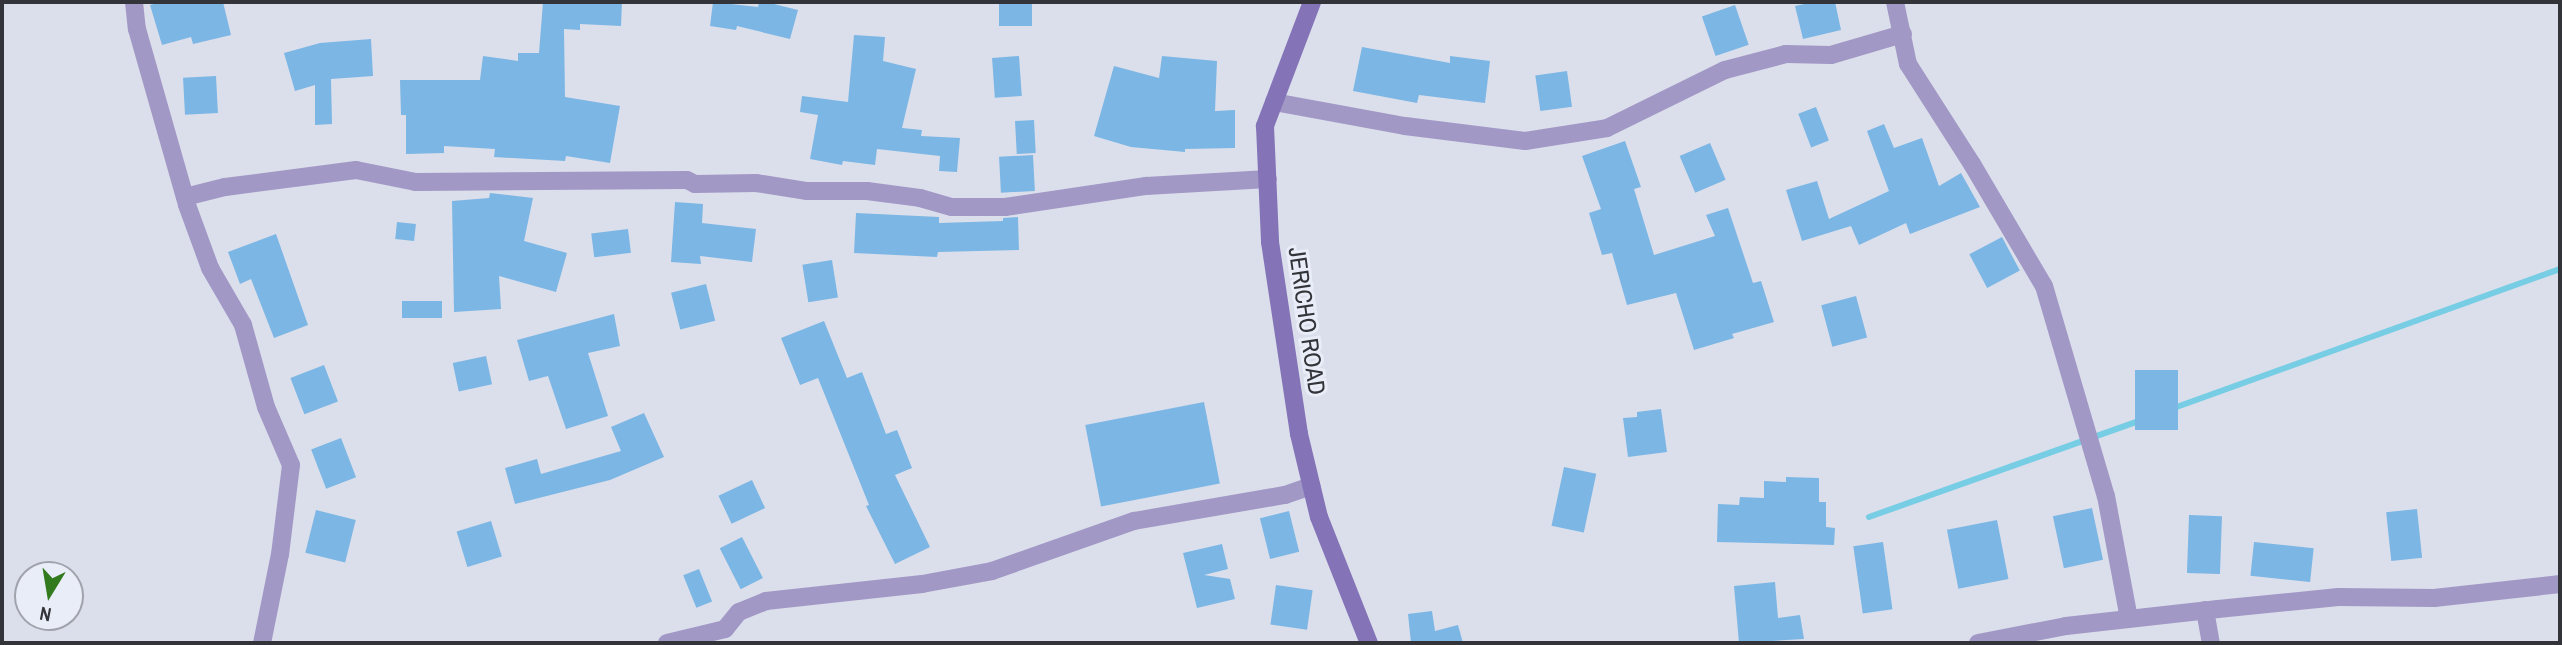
<!DOCTYPE html>
<style>
body{margin:0}
#map{position:relative;width:2562px;height:645px;overflow:hidden;background:#dbdfeb;font-family:"Archivo Narrow",sans-serif}
div>[style]{position:absolute}
.stream>*{height:6px;margin:-3px;padding:0 3px;transform-origin:3px;border-radius:3px;background:#77cde4}
.building>*{inset:0;background:#7cb6e4;transform-origin:0 0}
.street>*{height:18px;margin:-9px;padding:0 9px;transform-origin:9px;border-radius:9px;background:#a198c6}
.secondary>*{height:18px;margin:-9px;padding:0 9px;transform-origin:9px;border-radius:9px;background:#8473b7}
span{translate:-50% -50%;white-space:nowrap;text-align:center;line-height:1.15;-webkit-text-stroke:6px #e8edf8;paint-order:stroke}
.street-label{font-size:24px;color:#333439}
.frame{position:absolute;inset:0;border:4px solid #333439;pointer-events:none}
.north{position:absolute;left:14px;top:561px;width:70px;height:70px;box-sizing:border-box;background:#e8edf8;border:2px solid #a0a3ac;border-radius:50%;rotate:191deg;font-size:19px;font-weight:700;line-height:28px;text-align:center;color:#333439}
.north::after{content:'';display:block;margin:auto;width:24px;height:32px;background:#317a1e;clip-path:polygon(50% 0,100% 100%,50% 72%,0 100%)}
</style>
<div id="map">
<div class="stream">
<div style="left:2171px;top:409px;width:413px;rotate:-19.8deg"></div>
<div style="left:1869px;top:517px;width:289px;rotate:-19.6deg"></div>
</div>
<div class="building">
<div style="clip-path:polygon(162px 2px,223px 2px,231px 35px,193px 44px,191px 37px,162px 45px,150px 5px)"></div>
<div style="clip-path:polygon(543px 2px,622px 2px,621px 26px,580px 24px,580px 30px,564px 29px,565px 97px,620px 106px,610px 163px,566px 156px,565px 161px,494px 157px,495px 149px,444px 146px,444px 153px,406px 154px,406px 115px,401px 115px,400px 80px,480px 80px,483px 56px,518px 61px,518px 53px,539px 53px)"></div>
<div style="clip-path:polygon(713px 2px,758px 7px,759px 2px,766px 2px,798px 10px,790px 39px,737px 26px,736px 30px,710px 26px)"></div>
<div style="left:999px;top:2px;width:33px;height:24px"></div>
<div style="clip-path:polygon(1814px 2px,1835px 2px,1841px 30px,1803px 39px,1795px 6px)"></div>
<div style="left:1735px;top:5px;width:42px;height:35px;rotate:71deg"></div>
<div style="clip-path:polygon(854px 35px,885px 37px,883px 61px,916px 69px,902px 128px,922px 130px,921px 136px,960px 138px,957px 172px,939px 171px,940px 156px,877px 149px,875px 165px,843px 161px,842px 165px,810px 159px,818px 115px,800px 112px,802px 96px,848px 102px)"></div>
<div style="clip-path:polygon(371px 39px,373px 76px,331px 79px,332px 124px,315px 125px,315px 85px,295px 91px,284px 53px,320px 43px)"></div>
<div style="clip-path:polygon(1362px 47px,1450px 63px,1450px 56px,1490px 61px,1485px 103px,1419px 95px,1417px 103px,1353px 91px)"></div>
<div style="left:1019px;top:56px;width:40px;height:27px;rotate:86deg"></div>
<div style="clip-path:polygon(1162px 56px,1217px 61px,1215px 111px,1235px 110px,1235px 148px,1185px 149px,1185px 152px,1131px 147px,1094px 136px,1114px 66px,1159px 78px)"></div>
<div style="left:1567px;top:71px;width:36px;height:32px;rotate:82deg"></div>
<div style="left:216px;top:76px;width:37px;height:33px;rotate:87deg"></div>
<div style="left:1816px;top:107px;width:36px;height:19px;rotate:69deg"></div>
<div style="left:1034px;top:120px;width:33px;height:19px;rotate:87deg"></div>
<div style="clip-path:polygon(1884px 124px,1894px 148px,1922px 138px,1939px 186px,1961px 173px,1980px 207px,1910px 234px,1906px 223px,1859px 245px,1851px 226px,1802px 241px,1786px 190px,1817px 181px,1829px 219px,1889px 191px,1867px 131px)"></div>
<div style="clip-path:polygon(1625px 141px,1641px 187px,1634px 189px,1654px 255px,1715px 236px,1706px 215px,1728px 208px,1753px 283px,1761px 281px,1774px 322px,1732px 334px,1734px 338px,1694px 350px,1676px 293px,1627px 305px,1612px 253px,1602px 255px,1589px 213px,1601px 209px,1582px 156px)"></div>
<div style="left:1710px;top:143px;width:40px;height:33px;rotate:67deg"></div>
<div style="left:1033px;top:155px;width:36px;height:34px;rotate:87deg"></div>
<div style="clip-path:polygon(490px 193px,533px 198px,524px 241px,567px 253px,556px 292px,499px 276px,501px 309px,454px 312px,452px 201px,489px 198px)"></div>
<div style="clip-path:polygon(675px 202px,703px 204px,702px 223px,756px 229px,752px 262px,700px 256px,701px 264px,671px 262px)"></div>
<div style="clip-path:polygon(856px 213px,939px 217px,939px 223px,1003px 221px,1003px 218px,1018px 217px,1019px 250px,938px 252px,937px 257px,854px 253px)"></div>
<div style="left:397px;top:222px;width:19px;height:17px;rotate:6deg"></div>
<div style="left:628px;top:229px;width:24px;height:37px;rotate:83deg"></div>
<div style="clip-path:polygon(276px 234px,308px 325px,274px 338px,251px 279px,240px 284px,228px 252px)"></div>
<div style="left:2002px;top:237px;width:38px;height:37px;rotate:62deg"></div>
<div style="left:832px;top:260px;width:38px;height:30px;rotate:81deg"></div>
<div style="left:706px;top:284px;width:38px;height:36px;rotate:76deg"></div>
<div style="left:1856px;top:296px;width:43px;height:36px;rotate:75deg"></div>
<div style="left:442px;top:301px;width:17px;height:40px;rotate:90deg"></div>
<div style="clip-path:polygon(614px 314px,620px 346px,588px 353px,608px 416px,566px 429px,548px 376px,529px 381px,517px 340px)"></div>
<div style="clip-path:polygon(824px 321px,847px 378px,862px 372px,886px 434px,897px 430px,912px 468px,895px 475px,930px 547px,895px 564px,866px 506px,869px 505px,818px 378px,800px 385px,781px 338px)"></div>
<div style="left:486px;top:356px;width:29px;height:34px;rotate:78deg"></div>
<div style="left:324px;top:365px;width:39px;height:36px;rotate:69deg"></div>
<div style="left:2135px;top:370px;width:43px;height:60px"></div>
<div style="left:1204px;top:402px;width:83px;height:121px;rotate:79deg"></div>
<div style="clip-path:polygon(1661px 409px,1667px 452px,1628px 457px,1623px 418px,1637px 417px,1637px 412px)"></div>
<div style="clip-path:polygon(644px 413px,664px 457px,610px 480px,515px 504px,505px 468px,537px 459px,541px 474px,621px 451px,611px 427px)"></div>
<div style="left:341px;top:438px;width:42px;height:32px;rotate:69deg"></div>
<div style="left:1564px;top:467px;width:33px;height:60px;rotate:12deg"></div>
<div style="clip-path:polygon(1786px 477px,1819px 478px,1819px 502px,1826px 502px,1826px 527px,1835px 528px,1834px 545px,1717px 542px,1718px 504px,1739px 505px,1740px 497px,1764px 498px,1764px 481px,1786px 482px)"></div>
<div style="left:752px;top:480px;width:31px;height:37px;rotate:65deg"></div>
<div style="left:2092px;top:508px;width:53px;height:40px;rotate:78deg"></div>
<div style="left:2417px;top:509px;width:49px;height:31px;rotate:84deg"></div>
<div style="left:316px;top:510px;width:41px;height:44px;rotate:14deg"></div>
<div style="left:1289px;top:511px;width:42px;height:30px;rotate:76deg"></div>
<div style="left:2189px;top:515px;width:33px;height:58px;rotate:2deg"></div>
<div style="left:1997px;top:520px;width:60px;height:51px;rotate:79deg"></div>
<div style="left:491px;top:521px;width:37px;height:36px;rotate:73deg"></div>
<div style="left:742px;top:537px;width:46px;height:25px;rotate:63deg"></div>
<div style="left:1883px;top:542px;width:68px;height:30px;rotate:82deg"></div>
<div style="left:2254px;top:542px;width:60px;height:34px;rotate:6deg"></div>
<div style="clip-path:polygon(1222px 544px,1228px 569px,1204px 575px,1230px 579px,1235px 599px,1197px 608px,1183px 553px)"></div>
<div style="left:699px;top:569px;width:35px;height:17px;rotate:68deg"></div>
<div style="clip-path:polygon(1775px 582px,1778px 618px,1800px 615px,1804px 639px,1739px 643px,1734px 586px)"></div>
<div style="left:1276px;top:585px;width:37px;height:40px;rotate:8deg"></div>
<div style="clip-path:polygon(1432px 611px,1435px 631px,1458px 625px,1463px 643px,1411px 643px,1408px 614px)"></div>
</div>
<div class="street">
<div style="left:134px;top:2px;width:27px;rotate:84deg"></div>
<div style="left:137px;top:29px;width:183px;rotate:74.1deg"></div>
<div style="left:187px;top:205px;width:67px;rotate:69.9deg"></div>
<div style="left:210px;top:268px;width:66px;rotate:59.9deg"></div>
<div style="left:243px;top:325px;width:85px;rotate:74.3deg"></div>
<div style="left:266px;top:407px;width:63px;rotate:66.7deg"></div>
<div style="left:291px;top:465px;width:90px;rotate:97deg"></div>
<div style="left:280px;top:554px;width:91px;rotate:101.4deg"></div>
<div style="left:1895px;top:2px;width:63px;rotate:78.2deg"></div>
<div style="left:1908px;top:64px;width:119px;rotate:57.4deg"></div>
<div style="left:1972px;top:164px;width:142px;rotate:59.5deg"></div>
<div style="left:2044px;top:286px;width:219px;rotate:73.6deg"></div>
<div style="left:2106px;top:496px;width:125px;rotate:79.4deg"></div>
<div style="left:1274px;top:102px;width:133px;rotate:10.4deg"></div>
<div style="left:1405px;top:126px;width:121px;rotate:7.1deg"></div>
<div style="left:1525px;top:141px;width:83px;rotate:-9deg"></div>
<div style="left:1607px;top:128px;width:131px;rotate:-26.2deg"></div>
<div style="left:1725px;top:70px;width:63px;rotate:-14.7deg"></div>
<div style="left:1786px;top:54px;width:45px;rotate:1.3deg"></div>
<div style="left:1831px;top:55px;width:75px;rotate:-16.3deg"></div>
<div style="left:185px;top:197px;width:41px;rotate:-14deg"></div>
<div style="left:225px;top:187px;width:132px;rotate:-7.4deg"></div>
<div style="left:356px;top:170px;width:61px;rotate:11.3deg"></div>
<div style="left:416px;top:182px;width:271px;rotate:-0.4deg"></div>
<div style="left:687px;top:180px;width:9px;rotate:27deg"></div>
<div style="left:695px;top:184px;width:61px;rotate:-0.9deg"></div>
<div style="left:756px;top:183px;width:52px;rotate:8.9deg"></div>
<div style="left:807px;top:191px;width:60px"></div>
<div style="left:867px;top:191px;width:53px;rotate:7.5deg"></div>
<div style="left:920px;top:198px;width:33px;rotate:16deg"></div>
<div style="left:952px;top:207px;width:53px"></div>
<div style="left:1005px;top:207px;width:143px;rotate:-8.5deg"></div>
<div style="left:1146px;top:186px;width:122px;rotate:-3.3deg"></div>
<div style="left:2205px;top:610px;width:34px;rotate:80deg"></div>
<div style="left:667px;top:643px;width:60px;rotate:-13.6deg"></div>
<div style="left:725px;top:629px;width:22px;rotate:-51deg"></div>
<div style="left:739px;top:612px;width:29px;rotate:-22deg"></div>
<div style="left:766px;top:601px;width:157px;rotate:-6.2deg"></div>
<div style="left:922px;top:584px;width:71px;rotate:-10.5deg"></div>
<div style="left:992px;top:571px;width:151px;rotate:-19.4deg"></div>
<div style="left:1134px;top:521px;width:153px;rotate:-9.8deg"></div>
<div style="left:1285px;top:495px;width:28px;rotate:-19deg"></div>
<div style="left:1978px;top:643px;width:90px;rotate:-10.9deg"></div>
<div style="left:2066px;top:626px;width:153px;rotate:-6.4deg"></div>
<div style="left:2218px;top:609px;width:121px;rotate:-5.7deg"></div>
<div style="left:2338px;top:597px;width:96px;rotate:0.6deg"></div>
<div style="left:2434px;top:598px;width:127px;rotate:-6.3deg"></div>
</div>
<div class="secondary">
<div style="left:1312px;top:2px;width:133px;rotate:110.8deg"></div>
<div style="left:1265px;top:126px;width:116px;rotate:87.5deg"></div>
<div style="left:1270px;top:242px;width:194px;rotate:81.4deg"></div>
<div style="left:1299px;top:434px;width:85px;rotate:76.5deg"></div>
<div style="left:1319px;top:517px;width:136px;rotate:68.4deg"></div>
</div>
<div class="street-label">
<span style="left:1307px;top:321px;rotate:82deg">JERICHO ROAD</span>
</div>
<div class="frame"></div>
<div class="north">N</div>
</div>
